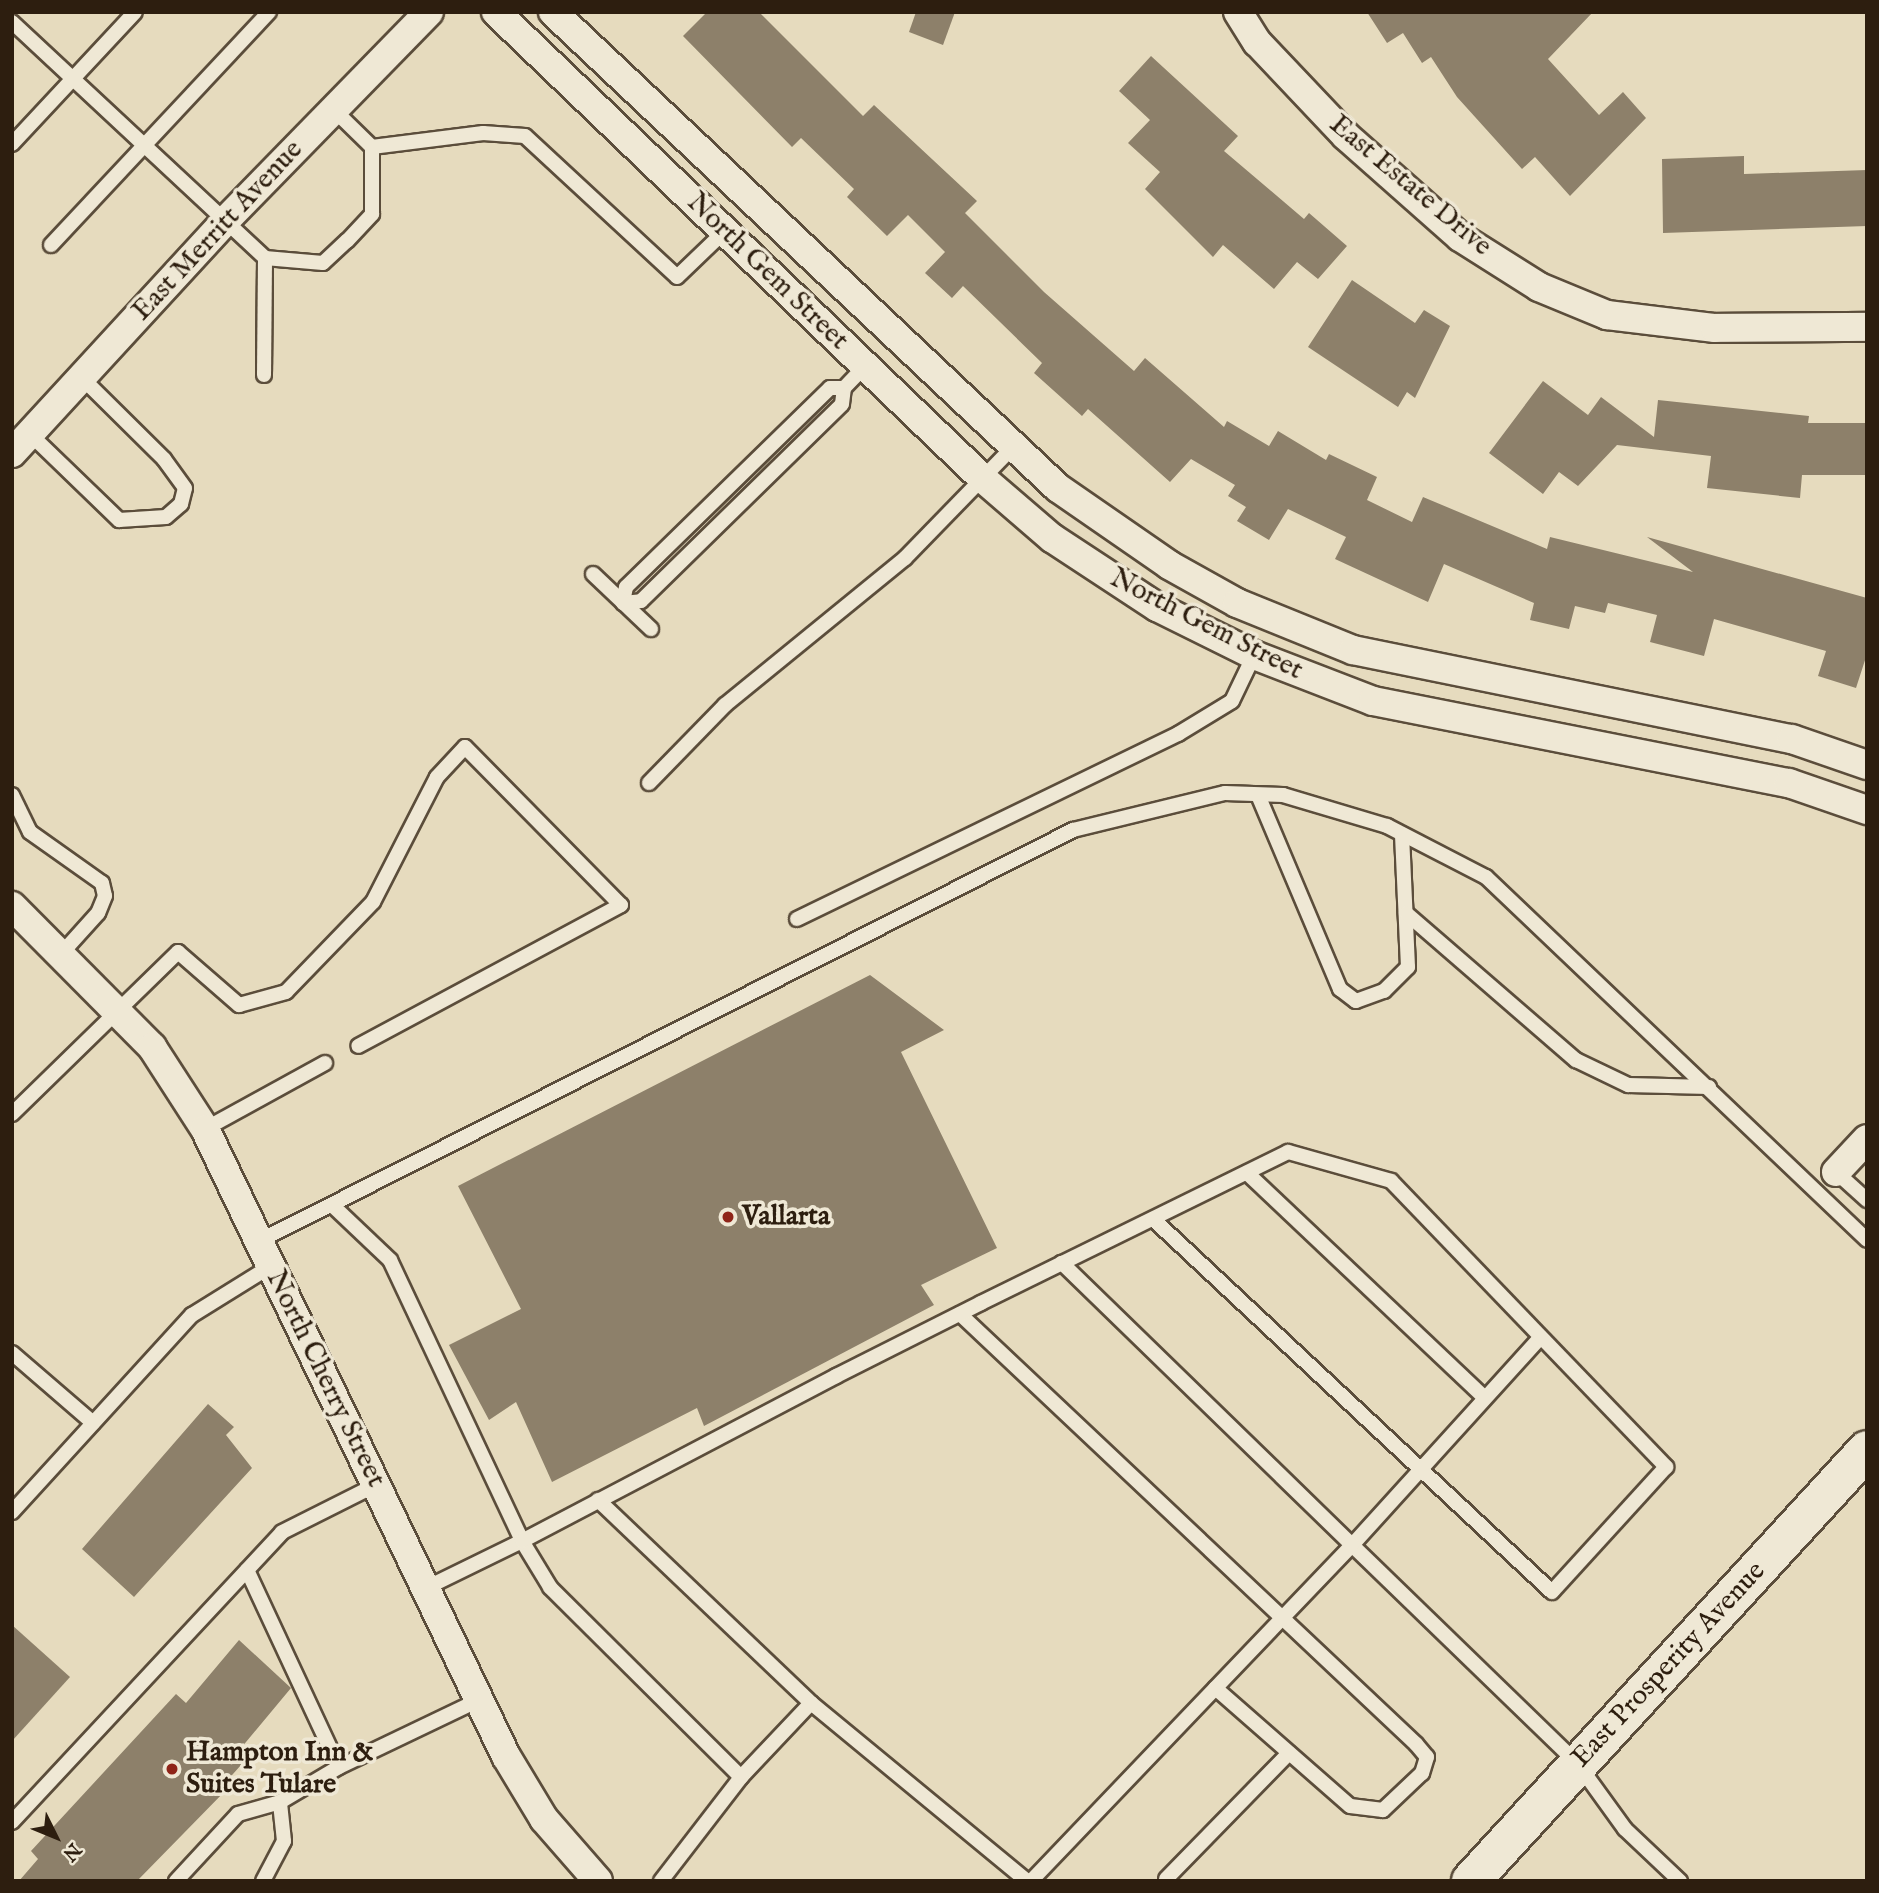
<!DOCTYPE html>
<style>
body{margin:0}
#map{position:relative;width:1879px;height:1893px;overflow:hidden;background:#e6dbbe;font-family:"IM FELL English",serif}
div>[style]{position:absolute}
.building>*{inset:0;background:#8d806a}
.roads{filter:drop-shadow(2px 0 #5b4d3b) drop-shadow(-2px 0 #5b4d3b) drop-shadow(0 2px #5b4d3b) drop-shadow(0 -2px #5b4d3b)}
.lane>*{height:14px;margin:-7px;padding:0 7px;transform-origin:7px;border-radius:7px;background:#efe8d5}
.street>*{height:28px;margin:-14px;padding:0 14px;transform-origin:14px;border-radius:14px;background:#efe8d5}
.secondary>*{height:38px;margin:-19px;padding:0 19px;transform-origin:19px;border-radius:19px;background:#efe8d5}
.dots>*{width:19px;height:19px;translate:-50% -50%;box-sizing:border-box;border:4px solid #efe8d5;border-radius:50%}
span{translate:-50% -50%;white-space:nowrap;text-align:center;line-height:1.15;-webkit-text-stroke:7px #efe8d5;paint-order:stroke}
.street-label{font-size:28px;color:#2d1e0f}
.poi-label{font-size:28px;color:#2d1e0f;font-weight:700}
.left{translate:0 -50%;text-align:left}
.frame{position:absolute;inset:0;border:14px solid #2d1e0f;pointer-events:none}
.north{position:absolute;left:21px;top:1802px;width:70px;height:70px;-webkit-text-stroke:5px #efe8d5;paint-order:stroke;rotate:133deg;font-size:19px;font-weight:700;line-height:28px;text-align:center;color:#2d1e0f}
.north::after{content:'';display:block;margin:auto;width:24px;height:32px;background:#2d1e0f;clip-path:polygon(50% 0,100% 100%,50% 72%,0 100%)}
</style>
<div id="map">
<div class="building">
<div style="clip-path:polygon(707px 12px,759px 12px,863px 116px,874px 105px,977px 201px,965px 213px,1044px 292px,1134px 371px,1145px 358px,1224px 427px,1227px 421px,1269px 446px,1278px 431px,1326px 460px,1329px 454px,1377px 477px,1367px 500px,1412px 522px,1423px 497px,1547px 549px,1550px 537px,1693px 572px,1647px 537px,1867px 598px,1867px 654px,1856px 688px,1818px 676px,1826px 651px,1714px 619px,1704px 656px,1650px 642px,1657px 615px,1608px 603px,1605px 613px,1575px 606px,1569px 629px,1530px 620px,1534px 603px,1444px 564px,1428px 602px,1335px 559px,1346px 537px,1288px 509px,1269px 540px,1237px 521px,1246px 507px,1228px 496px,1235px 485px,1191px 459px,1170px 482px,1088px 409px,1082px 416px,1034px 373px,1042px 363px,963px 286px,952px 298px,925px 273px,945px 252px,908px 215px,887px 236px,847px 197px,854px 189px,801px 138px,792px 147px,683px 36px)"></div>
<div style="clip-path:polygon(916px 12px,955px 12px,943px 45px,909px 32px)"></div>
<div style="clip-path:polygon(1367px 12px,1593px 12px,1548px 59px,1599px 115px,1623px 92px,1646px 118px,1570px 196px,1535px 157px,1522px 169px,1457px 97px,1431px 57px,1422px 63px,1403px 33px,1387px 43px)"></div>
<div style="clip-path:polygon(1151px 56px,1238px 136px,1224px 151px,1304px 219px,1309px 213px,1347px 246px,1318px 279px,1297px 262px,1274px 289px,1223px 245px,1213px 257px,1145px 189px,1160px 172px,1128px 143px,1150px 120px,1119px 91px)"></div>
<div style="clip-path:polygon(1744px 156px,1744px 174px,1867px 170px,1867px 226px,1663px 233px,1662px 159px)"></div>
<div style="clip-path:polygon(1352px 280px,1415px 323px,1424px 310px,1450px 326px,1415px 398px,1407px 392px,1398px 407px,1308px 347px)"></div>
<div style="clip-path:polygon(1543px 381px,1588px 415px,1601px 397px,1654px 437px,1658px 400px,1809px 416px,1808px 423px,1867px 423px,1867px 475px,1802px 475px,1800px 498px,1707px 488px,1711px 456px,1617px 445px,1578px 486px,1559px 472px,1543px 494px,1489px 453px)"></div>
<div style="clip-path:polygon(870px 975px,944px 1030px,901px 1052px,997px 1248px,921px 1285px,934px 1305px,704px 1426px,697px 1408px,552px 1482px,516px 1402px,489px 1420px,449px 1345px,521px 1309px,458px 1186px)"></div>
<div style="clip-path:polygon(208px 1404px,234px 1427px,226px 1435px,252px 1468px,134px 1597px,82px 1549px)"></div>
<div style="clip-path:polygon(12px 1625px,70px 1677px,12px 1741px)"></div>
<div style="clip-path:polygon(239px 1640px,291px 1688px,241px 1748px,249px 1756px,225px 1783px,229px 1787px,137px 1881px,19px 1881px,38px 1859px,31px 1851px,176px 1694px,186px 1703px)"></div>
</div>
<div class="roads">
<div class="lane">
<div style="left:12px;top:22px;width:346px;rotate:43deg"></div>
<div style="left:265px;top:258px;width:58px;rotate:4.9deg"></div>
<div style="left:323px;top:263px;width:33px;rotate:-43deg"></div>
<div style="left:347px;top:241px;width:37px;rotate:-47deg"></div>
<div style="left:372px;top:214px;width:67px;rotate:-90deg"></div>
<div style="left:333px;top:109px;width:54px;rotate:44.3deg"></div>
<div style="left:372px;top:147px;width:112px;rotate:-7.2deg"></div>
<div style="left:483px;top:133px;width:42px;rotate:4.1deg"></div>
<div style="left:525px;top:136px;width:207px;rotate:42.8deg"></div>
<div style="left:677px;top:277px;width:66px;rotate:-43.8deg"></div>
<div style="left:12px;top:144px;width:180px;rotate:-47deg"></div>
<div style="left:51px;top:245px;width:319px;rotate:-46.9deg"></div>
<div style="left:264px;top:375px;width:117px;rotate:-89.5deg"></div>
<div style="left:844px;top:388px;width:14px;rotate:180deg"></div>
<div style="left:830px;top:388px;width:285px;rotate:135.7deg"></div>
<div style="left:626px;top:587px;width:16px;rotate:101deg"></div>
<div style="left:623px;top:603px;width:18px;rotate:-6deg"></div>
<div style="left:641px;top:601px;width:281px;rotate:-44.4deg"></div>
<div style="left:842px;top:404px;width:16px;rotate:-83deg"></div>
<div style="left:844px;top:388px;width:30px;rotate:-46deg"></div>
<div style="left:30px;top:434px;width:124px;rotate:44deg"></div>
<div style="left:119px;top:520px;width:47px;rotate:-3.7deg"></div>
<div style="left:166px;top:517px;width:20px;rotate:-41deg"></div>
<div style="left:181px;top:504px;width:16px;rotate:-76deg"></div>
<div style="left:185px;top:488px;width:36px;rotate:-126deg"></div>
<div style="left:164px;top:459px;width:117px;rotate:-135.3deg"></div>
<div style="left:593px;top:574px;width:80px;rotate:43.5deg"></div>
<div style="left:649px;top:783px;width:109px;rotate:-45.7deg"></div>
<div style="left:725px;top:705px;width:232px;rotate:-39.2deg"></div>
<div style="left:905px;top:558px;width:155px;rotate:-45.8deg"></div>
<div style="left:12px;top:795px;width:41px;rotate:64.1deg"></div>
<div style="left:30px;top:832px;width:88px;rotate:35.3deg"></div>
<div style="left:102px;top:883px;width:13px;rotate:77deg"></div>
<div style="left:105px;top:896px;width:18px;rotate:112deg"></div>
<div style="left:98px;top:913px;width:54px;rotate:132deg"></div>
<div style="left:1258px;top:795px;width:211px;rotate:67.1deg"></div>
<div style="left:1340px;top:989px;width:20px;rotate:37deg"></div>
<div style="left:1356px;top:1001px;width:30px;rotate:-20deg"></div>
<div style="left:1384px;top:991px;width:34px;rotate:-45deg"></div>
<div style="left:1408px;top:967px;width:133px;rotate:-92.6deg"></div>
<div style="left:1406px;top:913px;width:225px;rotate:40.9deg"></div>
<div style="left:1576px;top:1060px;width:58px;rotate:25.7deg"></div>
<div style="left:1628px;top:1085px;width:81px;rotate:1.4deg"></div>
<div style="left:797px;top:919px;width:424px;rotate:-25.9deg"></div>
<div style="left:1178px;top:734px;width:63px;rotate:-31.4deg"></div>
<div style="left:1232px;top:701px;width:51px;rotate:-64.4deg"></div>
<div style="left:12px;top:1114px;width:232px;rotate:-44.3deg"></div>
<div style="left:178px;top:952px;width:81px;rotate:41deg"></div>
<div style="left:239px;top:1005px;width:49px;rotate:-15.5deg"></div>
<div style="left:286px;top:992px;width:125px;rotate:-46deg"></div>
<div style="left:373px;top:902px;width:140px;rotate:-62.9deg"></div>
<div style="left:437px;top:777px;width:41px;rotate:-47deg"></div>
<div style="left:465px;top:747px;width:222px;rotate:45.4deg"></div>
<div style="left:621px;top:905px;width:298px;rotate:151.8deg"></div>
<div style="left:205px;top:1129px;width:137px;rotate:-28.8deg"></div>
<div style="left:1836px;top:1172px;width:42px;rotate:42.1deg"></div>
<div style="left:1247px;top:1173px;width:326px;rotate:43.4deg"></div>
<div style="left:332px;top:1205px;width:80px;rotate:43.5deg"></div>
<div style="left:390px;top:1260px;width:310px;rotate:64.8deg"></div>
<div style="left:522px;top:1541px;width:107px;rotate:153.9deg"></div>
<div style="left:259px;top:1241px;width:912px;rotate:-26.79deg"></div>
<div style="left:1073px;top:830px;width:156px;rotate:-13.7deg"></div>
<div style="left:1225px;top:793px;width:58px;rotate:2deg"></div>
<div style="left:1283px;top:795px;width:109px;rotate:16.6deg"></div>
<div style="left:1387px;top:826px;width:111px;rotate:27.3deg"></div>
<div style="left:1486px;top:877px;width:526px;rotate:43.61deg"></div>
<div style="left:960px;top:1314px;width:627px;rotate:43.32deg"></div>
<div style="left:1416px;top:1744px;width:17px;rotate:50deg"></div>
<div style="left:1427px;top:1757px;width:17px;rotate:107deg"></div>
<div style="left:1422px;top:1773px;width:54px;rotate:136.5deg"></div>
<div style="left:1383px;top:1810px;width:33px;rotate:-173deg"></div>
<div style="left:1350px;top:1806px;width:179px;rotate:-138.8deg"></div>
<div style="left:1539px;top:1339px;width:278px;rotate:132.2deg"></div>
<div style="left:1352px;top:1545px;width:315px;rotate:44.1deg"></div>
<div style="left:1578px;top:1764px;width:80px;rotate:54.1deg"></div>
<div style="left:1625px;top:1829px;width:76px;rotate:43.4deg"></div>
<div style="left:12px;top:1353px;width:107px;rotate:40.8deg"></div>
<div style="left:598px;top:1500px;width:294px;rotate:43.6deg"></div>
<div style="left:12px;top:1512px;width:267px;rotate:-47.6deg"></div>
<div style="left:192px;top:1315px;width:93px;rotate:-31.8deg"></div>
<div style="left:247px;top:1570px;width:217px;rotate:65deg"></div>
<div style="left:339px;top:1767px;width:155px;rotate:-25.6deg"></div>
<div style="left:12px;top:1822px;width:396px;rotate:-47deg"></div>
<div style="left:282px;top:1532px;width:105px;rotate:-26.6deg"></div>
<div style="left:1166px;top:1879px;width:176px;rotate:-45.7deg"></div>
<div style="left:176px;top:1881px;width:91px;rotate:-47.2deg"></div>
<div style="left:238px;top:1814px;width:44px;rotate:-15.9deg"></div>
<div style="left:263px;top:1881px;width:45px;rotate:-62.3deg"></div>
<div style="left:284px;top:1841px;width:39px;rotate:-96deg"></div>
<div style="left:280px;top:1802px;width:69px;rotate:-30.7deg"></div>
<div style="left:661px;top:1881px;width:131px;rotate:-52.4deg"></div>
<div style="left:1027px;top:1881px;width:280px;rotate:-140.5deg"></div>
<div style="left:811px;top:1703px;width:102px;rotate:133.4deg"></div>
<div style="left:741px;top:1777px;width:269px;rotate:-135.2deg"></div>
<div style="left:550px;top:1587px;width:54px;rotate:-121.3deg"></div>
<div style="left:522px;top:1541px;width:355px;rotate:-27.7deg"></div>
<div style="left:836px;top:1376px;width:162px;rotate:-26.7deg"></div>
<div style="left:981px;top:1303px;width:342px;rotate:-26.2deg"></div>
<div style="left:1288px;top:1152px;width:107px;rotate:15.7deg"></div>
<div style="left:1391px;top:1181px;width:397px;rotate:46.1deg"></div>
<div style="left:1666px;top:1467px;width:169px;rotate:132.4deg"></div>
<div style="left:1552px;top:1592px;width:546px;rotate:-136.93deg"></div>
<div style="left:1031px;top:1881px;width:465px;rotate:-46.3deg"></div>
<div style="left:1352px;top:1545px;width:405px;rotate:-135.8deg"></div>
</div>
<div class="street">
<div style="left:496px;top:12px;width:672px;rotate:43.79deg"></div>
<div style="left:981px;top:477px;width:94px;rotate:40.7deg"></div>
<div style="left:1052px;top:538px;width:126px;rotate:33.3deg"></div>
<div style="left:1157px;top:607px;width:108px;rotate:26.3deg"></div>
<div style="left:1254px;top:655px;width:128px;rotate:21.1deg"></div>
<div style="left:1373px;top:701px;width:424px;rotate:11.2deg"></div>
<div style="left:1789px;top:783px;width:83px;rotate:19.1deg"></div>
<div style="left:553px;top:12px;width:694px;rotate:43.31deg"></div>
<div style="left:1058px;top:488px;width:135px;rotate:34.7deg"></div>
<div style="left:1169px;top:565px;width:78px;rotate:29.2deg"></div>
<div style="left:1237px;top:603px;width:125px;rotate:22.1deg"></div>
<div style="left:1353px;top:650px;width:448px;rotate:11.5deg"></div>
<div style="left:1792px;top:739px;width:79px;rotate:19.1deg"></div>
<div style="left:1238px;top:12px;width:36px;rotate:58deg"></div>
<div style="left:1257px;top:42px;width:129px;rotate:46.6deg"></div>
<div style="left:1346px;top:136px;width:152px;rotate:41.5deg"></div>
<div style="left:1460px;top:237px;width:93px;rotate:32.3deg"></div>
<div style="left:1539px;top:287px;width:74px;rotate:22.4deg"></div>
<div style="left:1607px;top:315px;width:109px;rotate:6.9deg"></div>
<div style="left:1715px;top:328px;width:152px;rotate:-0.4deg"></div>
<div style="left:12px;top:453px;width:318px;rotate:-47.4deg"></div>
<div style="left:227px;top:219px;width:289px;rotate:-45.7deg"></div>
<div style="left:12px;top:906px;width:199px;rotate:45.2deg"></div>
<div style="left:152px;top:1047px;width:98px;rotate:57.1deg"></div>
<div style="left:205px;top:1129px;width:696px;rotate:64.36deg"></div>
<div style="left:506px;top:1756px;width:74px;rotate:58.9deg"></div>
<div style="left:544px;top:1819px;width:82px;rotate:48.9deg"></div>
<div style="left:1836px;top:1172px;width:45px;rotate:-46.8deg"></div>
</div>
<div class="secondary">
<div style="left:1471px;top:1881px;width:585px;rotate:-47.42deg"></div>
</div>
</div>
<div class="dots">
<div style="left:728px;top:1217px;background:#8f2418"></div>
<div style="left:172px;top:1769px;background:#8f2418"></div>
</div>
<div class="street-label">
<span style="left:1410px;top:186px;rotate:40deg">East Estate Drive</span>
<span style="left:218px;top:231px;rotate:-47deg">East Merritt Avenue</span>
<span style="left:767px;top:272px;rotate:44deg">North Gem Street</span>
<span style="left:1206px;top:625px;rotate:27deg">North Gem Street</span>
<span style="left:325px;top:1379px;rotate:64deg">North Cherry Street</span>
<span style="left:1669px;top:1665px;rotate:-47deg">East Prosperity Avenue</span>
</div>
<div class="poi-label">
<span class="left" style="left:742px;top:1217px">Vallarta</span>
<span class="left" style="left:186px;top:1769px">Hampton Inn &amp;<br>Suites Tulare</span>
</div>
<div class="frame"></div>
<div class="north">N</div>
</div>
